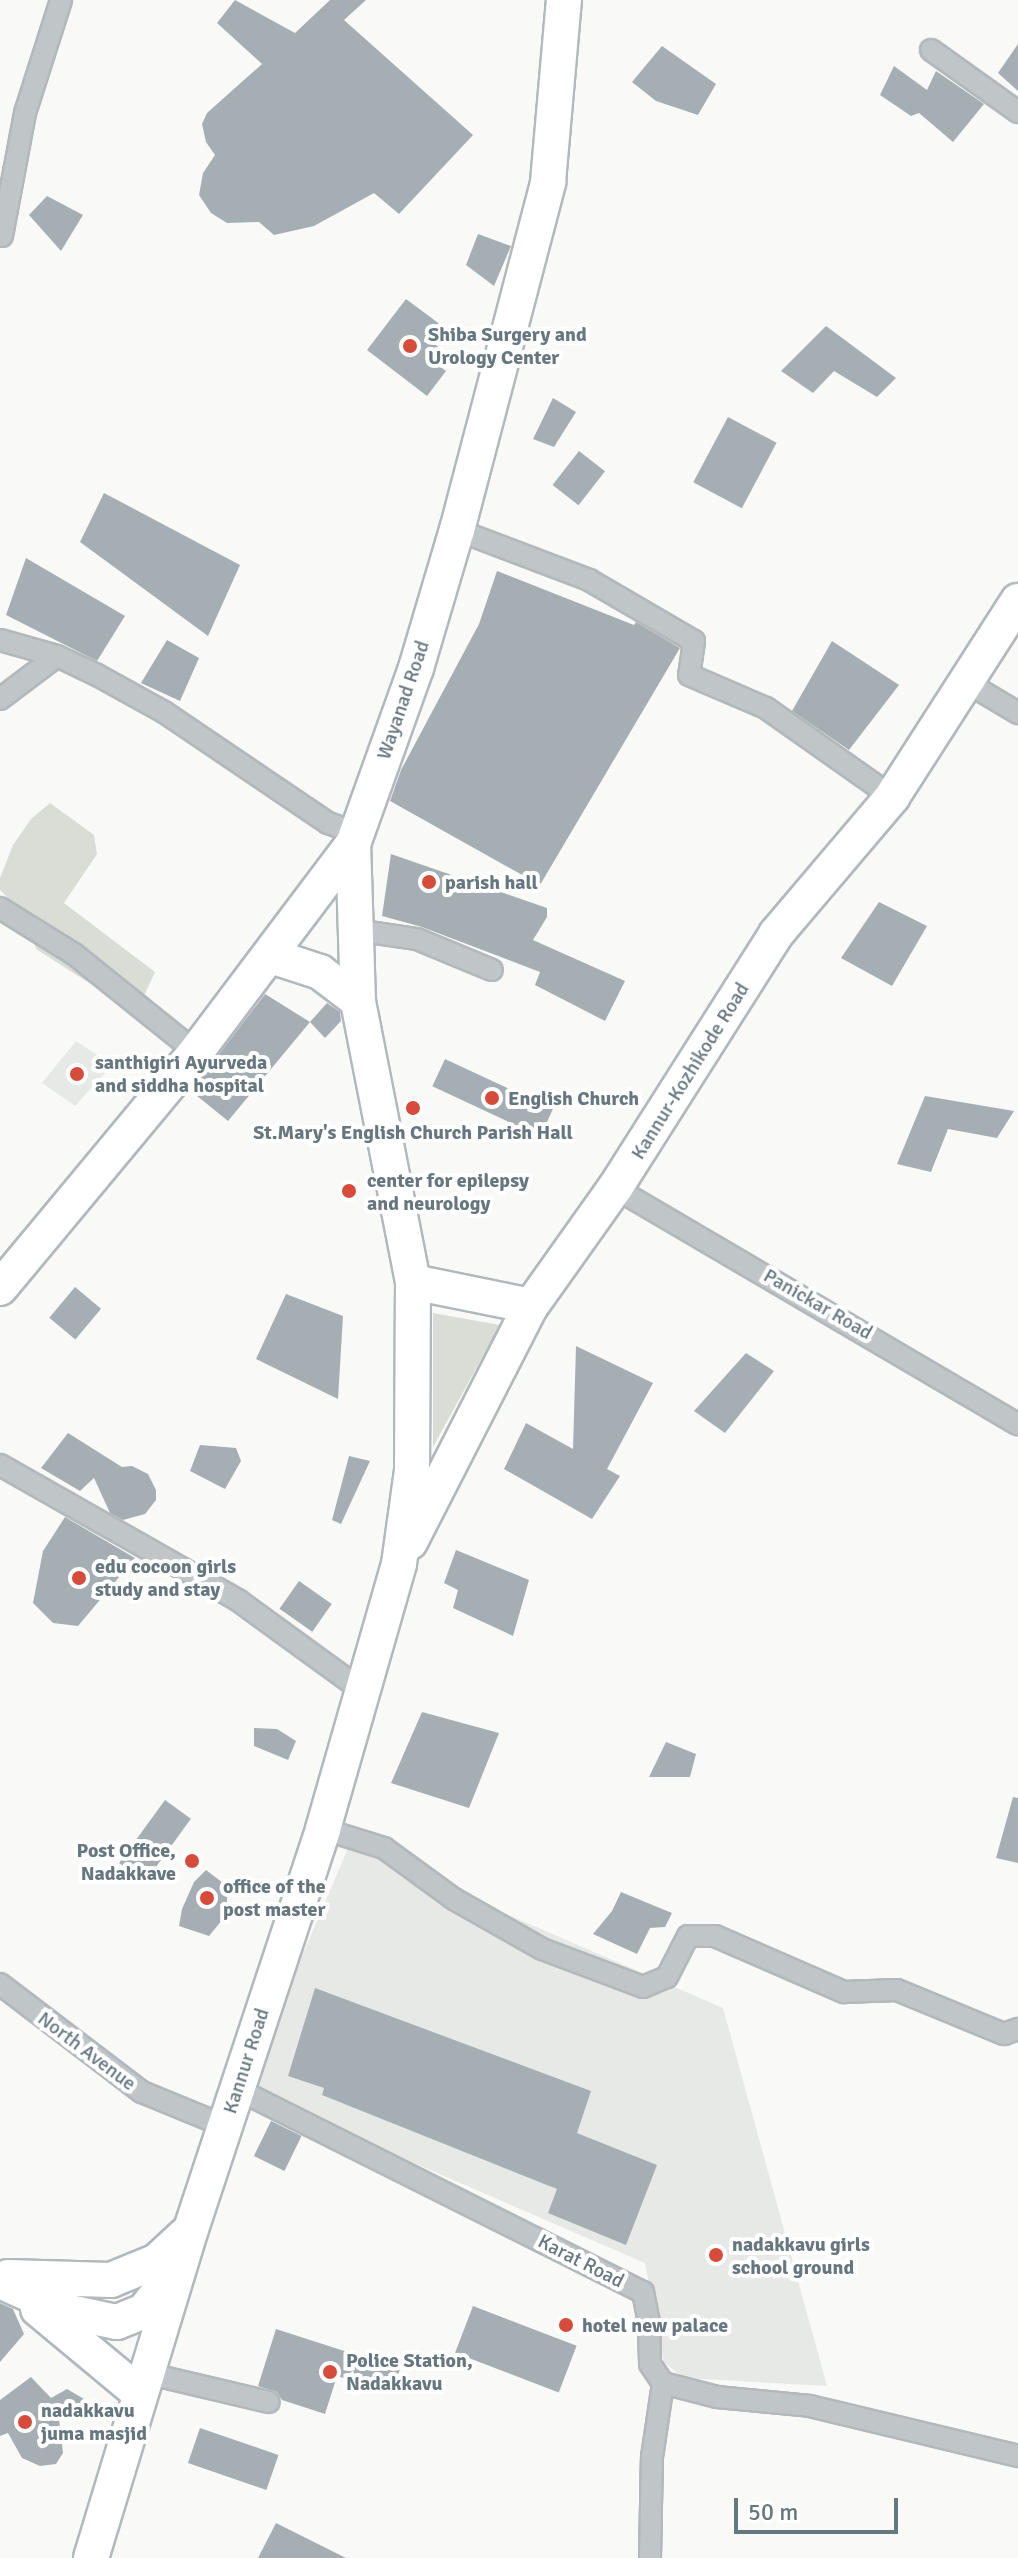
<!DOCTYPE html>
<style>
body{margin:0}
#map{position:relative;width:1018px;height:2558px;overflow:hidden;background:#f9f9f7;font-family:Signika,sans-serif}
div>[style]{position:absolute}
.built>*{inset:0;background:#e7e9e7}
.green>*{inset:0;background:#daddd6}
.building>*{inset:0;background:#a5afb3;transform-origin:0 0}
.roads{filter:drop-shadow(2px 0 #b2b8bb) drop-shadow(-2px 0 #b2b8bb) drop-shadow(0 2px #b2b8bb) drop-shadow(0 -2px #b2b8bb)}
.street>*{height:20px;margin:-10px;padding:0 10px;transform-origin:10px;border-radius:10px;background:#c0c5c8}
.primary>*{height:34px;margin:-17px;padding:0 17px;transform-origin:17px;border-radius:17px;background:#fff}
.dots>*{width:22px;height:22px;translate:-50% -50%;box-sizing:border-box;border:4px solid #fff;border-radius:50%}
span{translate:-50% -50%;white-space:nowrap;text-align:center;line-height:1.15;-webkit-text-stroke:8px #fff;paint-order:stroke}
.poi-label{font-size:20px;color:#66777f;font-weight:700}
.left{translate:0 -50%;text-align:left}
.right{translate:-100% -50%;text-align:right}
.street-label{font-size:20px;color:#66777f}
.scale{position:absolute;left:734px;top:2498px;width:164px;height:36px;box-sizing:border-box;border:4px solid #66777f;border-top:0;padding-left:10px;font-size:24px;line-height:28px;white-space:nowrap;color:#66777f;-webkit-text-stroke:6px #fff;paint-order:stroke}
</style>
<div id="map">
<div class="built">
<div style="clip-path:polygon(76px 1041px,112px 1065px,75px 1106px,42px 1083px)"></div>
<div style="clip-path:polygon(349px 1846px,723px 2008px,827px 2386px,683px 2378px,664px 2362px,645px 2263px,245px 2090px)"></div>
</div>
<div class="green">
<div style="clip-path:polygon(50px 803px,94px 835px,97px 854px,64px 903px,155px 972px,136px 1013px,36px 949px,31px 921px,0 890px,0 878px,13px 845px,31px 819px)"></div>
<div style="clip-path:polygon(433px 1313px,500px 1325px,433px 1447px)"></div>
</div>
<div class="building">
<div style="clip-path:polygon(235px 0,295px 33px,330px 0,366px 0,344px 20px,473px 135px,399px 214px,374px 193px,314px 226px,274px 235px,259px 222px,227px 223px,211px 213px,199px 195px,203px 173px,215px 155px,206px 142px,202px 124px,207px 113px,262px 64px,217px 23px)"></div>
<div style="clip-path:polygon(1018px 44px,1018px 91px,998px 73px)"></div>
<div style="clip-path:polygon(662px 46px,716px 84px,698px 115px,656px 101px,632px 82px)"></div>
<div style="clip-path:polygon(894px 66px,927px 90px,936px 71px,984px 104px,953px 142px,919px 113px,911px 116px,880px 95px)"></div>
<div style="clip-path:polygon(47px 196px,83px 215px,61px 251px,29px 215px)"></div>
<div style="clip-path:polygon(478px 234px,511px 246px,494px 286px,466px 265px)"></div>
<div style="clip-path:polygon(406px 299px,441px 325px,430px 340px,441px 349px,432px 361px,446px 371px,427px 396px,367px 350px)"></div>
<div style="clip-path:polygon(826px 326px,896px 378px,877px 397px,834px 371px,813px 393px,781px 371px)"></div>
<div style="clip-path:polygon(553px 398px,576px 412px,554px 447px,533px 439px)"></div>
<div style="left:728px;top:417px;width:55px;height:74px;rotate:28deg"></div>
<div style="left:579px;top:451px;width:33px;height:43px;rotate:38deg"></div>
<div style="clip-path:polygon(104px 493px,240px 565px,208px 636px,80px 542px)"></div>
<div style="clip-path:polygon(26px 558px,125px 616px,97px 661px,6px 615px)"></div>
<div style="clip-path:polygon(497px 571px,634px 625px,636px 622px,680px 648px,540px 885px,390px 801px,401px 770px,479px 624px)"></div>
<div style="clip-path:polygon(167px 640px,199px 658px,180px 701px,141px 683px)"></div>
<div style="clip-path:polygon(832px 641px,899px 685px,849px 750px,792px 711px)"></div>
<div style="clip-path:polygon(391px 854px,547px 908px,547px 917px,533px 940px,625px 981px,605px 1021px,535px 985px,540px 972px,422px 927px,382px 916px)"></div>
<div style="clip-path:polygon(879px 902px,927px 926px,892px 986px,841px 958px)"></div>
<div style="clip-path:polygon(265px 994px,310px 1022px,228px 1121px,191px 1091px)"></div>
<div style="clip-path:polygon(327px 1003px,340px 1012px,341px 1021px,325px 1038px,310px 1022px)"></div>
<div style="left:445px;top:1059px;width:119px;height:30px;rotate:25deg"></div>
<div style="clip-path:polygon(925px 1096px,1014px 1111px,997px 1138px,948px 1129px,931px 1172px,897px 1164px)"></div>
<div style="left:75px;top:1287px;width:34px;height:40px;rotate:40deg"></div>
<div style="clip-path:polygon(286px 1294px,343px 1316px,338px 1399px,256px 1359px)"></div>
<div style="clip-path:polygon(576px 1346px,653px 1383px,607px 1469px,620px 1476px,592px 1519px,504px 1469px,526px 1423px,573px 1449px)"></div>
<div style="clip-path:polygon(746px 1353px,774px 1371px,725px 1433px,694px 1411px)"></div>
<div style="clip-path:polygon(68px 1433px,122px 1467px,132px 1466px,148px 1474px,156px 1490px,156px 1500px,145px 1514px,123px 1520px,110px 1513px,94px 1478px,80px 1491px,41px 1468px)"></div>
<div style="clip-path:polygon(200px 1445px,236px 1448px,241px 1461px,225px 1489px,190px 1471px)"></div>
<div style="clip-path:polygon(349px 1456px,370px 1461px,341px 1524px,332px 1520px)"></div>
<div style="clip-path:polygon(65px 1517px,135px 1558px,78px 1626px,53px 1623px,33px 1603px,43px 1551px)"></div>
<div style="clip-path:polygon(456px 1550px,529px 1580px,513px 1636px,453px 1608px,458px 1590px,444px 1583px)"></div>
<div style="left:299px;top:1581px;width:40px;height:34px;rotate:35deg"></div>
<div style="clip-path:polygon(422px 1712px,499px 1733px,469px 1808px,391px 1783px)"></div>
<div style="clip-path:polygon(254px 1728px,277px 1729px,296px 1741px,288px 1760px,254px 1746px)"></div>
<div style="clip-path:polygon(666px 1742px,696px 1754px,690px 1777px,649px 1777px)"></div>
<div style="clip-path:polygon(1013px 1797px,1018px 1798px,1018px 1863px,996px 1858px)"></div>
<div style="left:165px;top:1800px;width:32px;height:78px;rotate:36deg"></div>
<div style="clip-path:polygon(206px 1870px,227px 1886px,227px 1914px,209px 1936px,179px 1926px,182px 1909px,194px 1882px)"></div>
<div style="clip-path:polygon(621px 1892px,672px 1913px,665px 1927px,650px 1928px,637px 1954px,593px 1934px,612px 1911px)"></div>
<div style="clip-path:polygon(315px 1988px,591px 2091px,577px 2133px,657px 2165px,626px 2245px,548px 2213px,557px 2189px,322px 2095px,324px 2088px,288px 2076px)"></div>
<div style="left:271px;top:2121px;width:34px;height:39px;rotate:26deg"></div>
<div style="clip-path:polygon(0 2303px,13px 2309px,24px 2334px,0 2362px)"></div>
<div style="left:473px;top:2306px;width:111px;height:50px;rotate:21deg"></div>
<div style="clip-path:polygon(276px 2329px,400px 2369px,392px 2393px,337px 2376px,325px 2414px,282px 2400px,277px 2392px,258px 2386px)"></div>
<div style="clip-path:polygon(31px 2377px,51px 2398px,67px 2389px,84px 2399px,86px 2418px,59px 2419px,63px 2453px,56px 2464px,40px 2466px,22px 2458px,8px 2433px,0 2436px,0 2400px)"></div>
<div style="left:200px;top:2428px;width:83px;height:37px;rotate:19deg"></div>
<div style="clip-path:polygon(276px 2523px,346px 2558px,258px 2558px)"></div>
</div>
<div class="roads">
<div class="street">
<div style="left:931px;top:50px;width:107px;rotate:35.5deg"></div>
<div style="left:2px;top:236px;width:125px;rotate:-79.4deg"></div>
<div style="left:25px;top:113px;width:119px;rotate:-72.3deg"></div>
<div style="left:457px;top:530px;width:141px;rotate:20.7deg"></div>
<div style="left:589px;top:580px;width:121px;rotate:30.2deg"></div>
<div style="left:694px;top:641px;width:34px;rotate:98deg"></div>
<div style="left:689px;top:675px;width:84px;rotate:23.2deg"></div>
<div style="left:766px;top:708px;width:154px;rotate:35.2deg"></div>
<div style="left:0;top:640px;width:59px;rotate:15.7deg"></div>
<div style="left:57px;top:656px;width:44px;rotate:25.4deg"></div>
<div style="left:97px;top:675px;width:77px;rotate:28.9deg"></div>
<div style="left:164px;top:712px;width:198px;rotate:34.1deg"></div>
<div style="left:328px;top:823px;width:31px;rotate:19deg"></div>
<div style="left:966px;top:682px;width:61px;rotate:30.8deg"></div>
<div style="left:0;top:699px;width:71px;rotate:-37deg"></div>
<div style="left:0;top:908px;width:87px;rotate:31.9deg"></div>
<div style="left:74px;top:954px;width:156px;rotate:38.8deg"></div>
<div style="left:355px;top:930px;width:63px;rotate:8.3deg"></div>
<div style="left:417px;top:939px;width:81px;rotate:22.5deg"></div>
<div style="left:615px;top:1188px;width:467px;rotate:30.4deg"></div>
<div style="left:0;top:1465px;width:275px;rotate:29.6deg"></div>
<div style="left:239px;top:1601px;width:153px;rotate:36deg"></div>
<div style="left:323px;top:1829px;width:64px;rotate:17.3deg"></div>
<div style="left:384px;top:1848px;width:87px;rotate:36.1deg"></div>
<div style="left:454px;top:1899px;width:101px;rotate:29.6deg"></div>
<div style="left:542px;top:1949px;width:108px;rotate:20.6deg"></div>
<div style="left:643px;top:1987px;width:26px;rotate:-23deg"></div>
<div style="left:667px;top:1977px;width:46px;rotate:-62.9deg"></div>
<div style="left:688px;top:1936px;width:27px"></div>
<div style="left:715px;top:1936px;width:141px;rotate:23.5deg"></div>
<div style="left:844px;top:1992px;width:53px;rotate:-2.2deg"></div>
<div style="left:897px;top:1990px;width:116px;rotate:22.4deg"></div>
<div style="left:1004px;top:2034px;width:15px;rotate:-20deg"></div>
<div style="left:0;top:1984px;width:178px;rotate:37.3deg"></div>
<div style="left:142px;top:2092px;width:90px;rotate:22.3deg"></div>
<div style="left:237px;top:2089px;width:454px;rotate:26.6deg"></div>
<div style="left:643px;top:2292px;width:31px;rotate:79deg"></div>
<div style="left:649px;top:2322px;width:42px;rotate:88.6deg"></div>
<div style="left:650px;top:2364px;width:23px;rotate:56deg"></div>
<div style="left:663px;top:2383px;width:56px;rotate:14.5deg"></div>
<div style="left:717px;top:2397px;width:93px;rotate:5.5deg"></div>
<div style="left:810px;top:2406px;width:214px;rotate:13.5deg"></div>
<div style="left:146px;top:2373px;width:126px;rotate:13.3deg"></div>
<div style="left:650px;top:2558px;width:101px;rotate:-88.9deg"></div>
<div style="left:652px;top:2457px;width:75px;rotate:-81.5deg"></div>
</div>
<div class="primary">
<div style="left:271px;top:956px;width:52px;rotate:18.1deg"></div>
<div style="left:320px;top:972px;width:48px;rotate:37.3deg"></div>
<div style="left:413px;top:1282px;width:120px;rotate:11.5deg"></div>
<div style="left:0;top:1288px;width:307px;rotate:-50.3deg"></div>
<div style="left:196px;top:1052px;width:261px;rotate:-53deg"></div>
<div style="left:353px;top:844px;width:187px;rotate:-70.3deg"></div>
<div style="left:416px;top:668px;width:144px;rotate:-73.5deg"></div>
<div style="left:457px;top:530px;width:360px;rotate:-75.3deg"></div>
<div style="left:548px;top:182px;width:183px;rotate:-85deg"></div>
<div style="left:410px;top:1542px;width:265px;rotate:-62.9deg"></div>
<div style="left:531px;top:1306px;width:145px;rotate:-54.6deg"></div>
<div style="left:615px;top:1188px;width:301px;rotate:-57.6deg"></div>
<div style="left:776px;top:934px;width:180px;rotate:-49.7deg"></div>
<div style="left:892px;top:797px;width:233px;rotate:-57.3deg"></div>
<div style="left:8px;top:2277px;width:103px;rotate:1.7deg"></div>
<div style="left:111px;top:2280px;width:50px;rotate:-22.4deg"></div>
<div style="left:157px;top:2261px;width:38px;rotate:-43deg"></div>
<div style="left:0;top:2281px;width:76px;rotate:24.2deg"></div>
<div style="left:69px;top:2312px;width:49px;rotate:11.8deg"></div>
<div style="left:117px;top:2322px;width:29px;rotate:-22deg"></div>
<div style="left:144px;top:2311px;width:41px;rotate:-52deg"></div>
<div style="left:38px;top:2309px;width:131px;rotate:39.7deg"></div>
<div style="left:91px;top:2558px;width:344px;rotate:-73.1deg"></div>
<div style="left:191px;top:2229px;width:421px;rotate:-71.7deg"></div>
<div style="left:323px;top:1829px;width:276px;rotate:-74deg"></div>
<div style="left:399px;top:1564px;width:95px;rotate:-82.1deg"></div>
<div style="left:412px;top:1470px;width:188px;rotate:-89.7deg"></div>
<div style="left:413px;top:1282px;width:286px;rotate:-101.1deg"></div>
<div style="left:358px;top:1001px;width:157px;rotate:-91.8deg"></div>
</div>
</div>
<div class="dots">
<div style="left:410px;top:346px;background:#d64b39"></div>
<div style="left:429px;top:882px;background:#d64b39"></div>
<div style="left:77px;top:1074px;background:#d64b39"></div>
<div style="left:492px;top:1098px;background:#d64b39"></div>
<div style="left:413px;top:1108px;background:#d64b39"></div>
<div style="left:349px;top:1191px;background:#d64b39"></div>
<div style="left:79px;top:1578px;background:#d64b39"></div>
<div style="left:192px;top:1861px;background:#d64b39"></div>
<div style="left:207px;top:1898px;background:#d64b39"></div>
<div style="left:716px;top:2255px;background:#d64b39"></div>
<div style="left:566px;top:2325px;background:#d64b39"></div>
<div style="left:330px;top:2372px;background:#d64b39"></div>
<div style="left:25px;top:2422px;background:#d64b39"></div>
</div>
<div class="poi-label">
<span class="left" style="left:428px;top:346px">Shiba Surgery and<br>Urology Center</span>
<span class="left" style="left:445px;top:882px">parish hall</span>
<span class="left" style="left:95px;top:1074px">santhigiri Ayurveda<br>and siddha hospital</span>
<span class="left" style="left:508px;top:1098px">English Church</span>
<span style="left:413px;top:1132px">St.Mary's English Church Parish Hall</span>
<span class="left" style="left:367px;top:1192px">center for epilepsy<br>and neurology</span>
<span class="left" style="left:95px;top:1578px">edu cocoon girls<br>study and stay</span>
<span class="right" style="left:176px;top:1862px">Post Office,<br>Nadakkave</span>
<span class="left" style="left:223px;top:1898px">office of the<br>post master</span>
<span class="left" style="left:732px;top:2256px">nadakkavu girls<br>school ground</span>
<span class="left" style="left:582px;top:2325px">hotel new palace</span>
<span class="left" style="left:346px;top:2372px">Police Station,<br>Nadakkavu</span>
<span class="left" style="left:41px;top:2422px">nadakkavu<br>juma masjid</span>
</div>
<div class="street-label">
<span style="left:403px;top:700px;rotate:-71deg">Wayanad Road</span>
<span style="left:690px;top:1071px;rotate:-58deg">Kannur-Kozhikode Road</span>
<span style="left:818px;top:1304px;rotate:30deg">Panickar Road</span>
<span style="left:87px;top:2051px;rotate:37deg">North Avenue</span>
<span style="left:246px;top:2061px;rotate:-72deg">Kannur Road</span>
<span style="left:581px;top:2261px;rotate:27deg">Karat Road</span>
</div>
<div class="scale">50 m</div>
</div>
